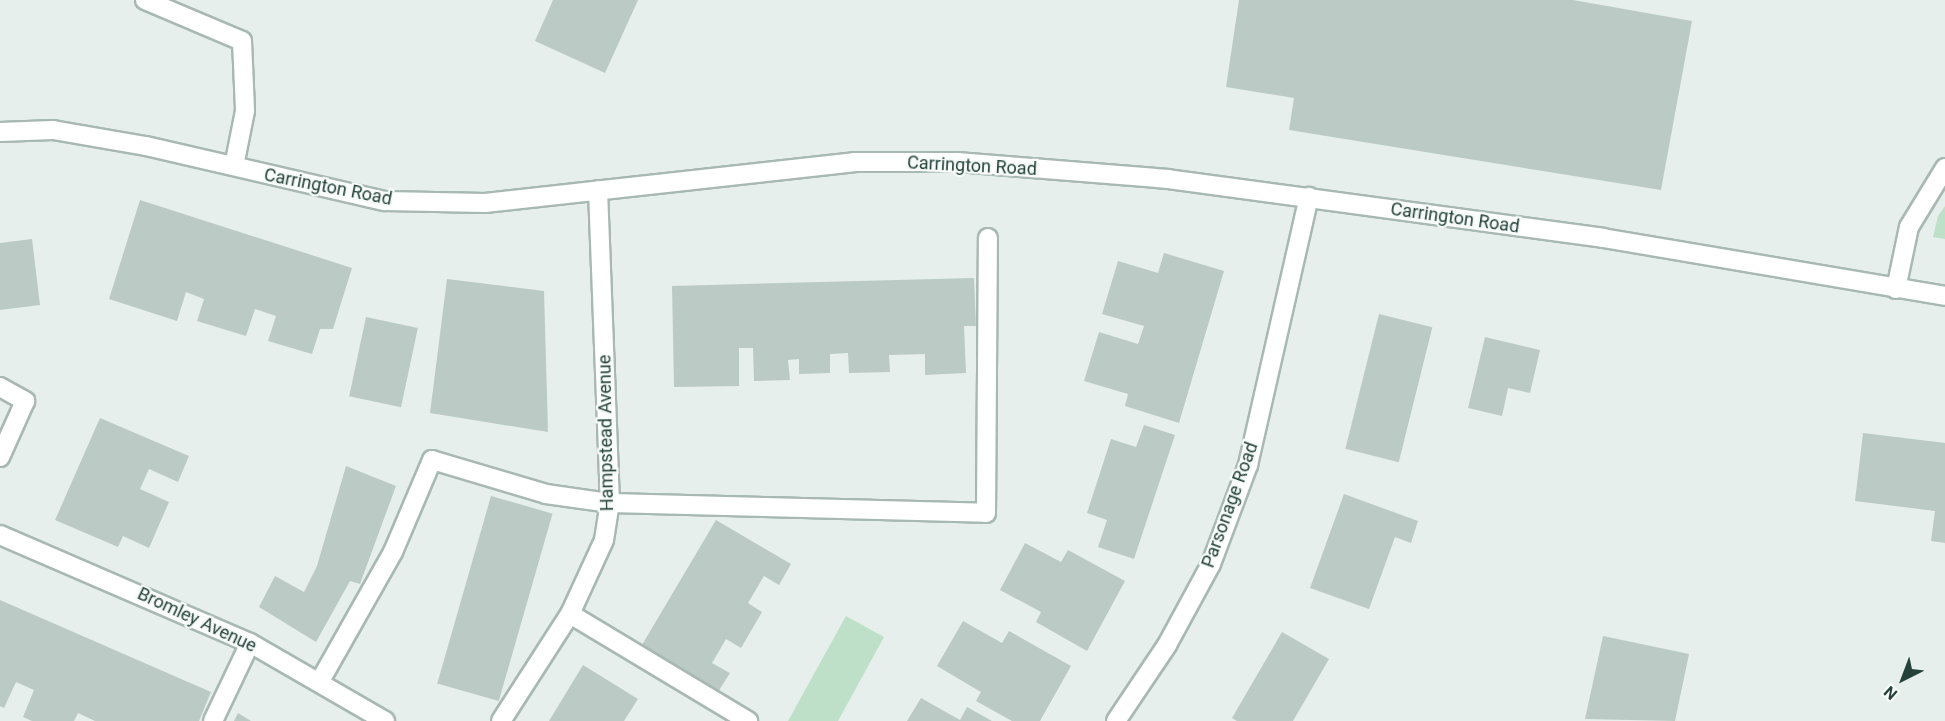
<!DOCTYPE html>
<style>
body{margin:0}
#map{position:relative;width:1945px;height:721px;overflow:hidden;background:#e6efeb;font-family:Roboto,sans-serif}
div>[style]{position:absolute}
.green>*{inset:0;background:#bfe0c8}
.building>*{inset:0;background:#bbcac4;transform-origin:0 0}
.roads{filter:drop-shadow(2px 0 #a8b8b2) drop-shadow(-2px 0 #a8b8b2) drop-shadow(0 2px #a8b8b2) drop-shadow(0 -2px #a8b8b2)}
.service>*{height:18px;margin:-9px;padding:0 9px;transform-origin:9px;border-radius:9px;background:#fff}
.minor>*{height:18px;margin:-9px;padding:0 9px;transform-origin:9px;border-radius:9px;background:#fff}
.secondary>*{height:18px;margin:-9px;padding:0 9px;transform-origin:9px;border-radius:9px;background:#fff}
span{translate:-50% -50%;white-space:nowrap;text-align:center;line-height:1.15;-webkit-text-stroke:4.5px #f7fbf9;paint-order:stroke}
.street-label{font-size:18px;color:#24423a}
.north{position:absolute;left:1873px;top:649px;width:60px;height:60px;-webkit-text-stroke:4px #f7fbf9;paint-order:stroke;rotate:222deg;font-size:16px;font-weight:700;line-height:24px;text-align:center;color:#24423a}
.north::after{content:'';display:block;margin:auto;width:21px;height:27px;background:#24423a;clip-path:polygon(50% 0,100% 100%,50% 72%,0 100%)}
</style>
<div id="map">
<div class="green">
<div style="clip-path:polygon(1945px 206px,1945px 239px,1933px 237px,1938px 216px)"></div>
<div style="clip-path:polygon(846px 616px,884px 637px,838px 721px,788px 721px)"></div>
</div>
<div class="building">
<div style="clip-path:polygon(553px 0,638px 0,605px 73px,535px 41px)"></div>
<div style="clip-path:polygon(1239px 0,1573px 0,1692px 21px,1661px 190px,1289px 130px,1294px 98px,1226px 87px)"></div>
<div style="clip-path:polygon(140px 200px,352px 268px,333px 329px,320px 329px,312px 354px,268px 341px,276px 316px,255px 309px,246px 336px,197px 321px,204px 299px,186px 292px,177px 321px,109px 299px)"></div>
<div style="clip-path:polygon(32px 239px,40px 305px,0 310px,0 243px)"></div>
<div style="clip-path:polygon(1164px 253px,1224px 271px,1179px 423px,1125px 406px,1128px 394px,1084px 381px,1099px 332px,1138px 344px,1144px 326px,1102px 314px,1118px 261px,1158px 273px)"></div>
<div style="clip-path:polygon(974px 278px,976px 326px,964px 326px,966px 373px,925px 375px,925px 354px,889px 355px,890px 372px,849px 373px,848px 353px,830px 354px,830px 373px,799px 374px,799px 359px,788px 360px,790px 380px,754px 381px,753px 348px,739px 348px,739px 386px,674px 387px,672px 286px)"></div>
<div style="clip-path:polygon(447px 279px,544px 291px,548px 432px,430px 413px)"></div>
<div style="left:1379px;top:314px;width:55px;height:139px;rotate:14deg"></div>
<div style="left:366px;top:317px;width:53px;height:81px;rotate:12deg"></div>
<div style="clip-path:polygon(1485px 337px,1540px 350px,1530px 393px,1508px 388px,1502px 416px,1468px 408px)"></div>
<div style="clip-path:polygon(100px 418px,189px 456px,178px 482px,149px 469px,140px 489px,169px 502px,149px 548px,123px 536px,118px 547px,55px 520px)"></div>
<div style="clip-path:polygon(1144px 425px,1175px 435px,1134px 559px,1098px 547px,1107px 520px,1087px 513px,1111px 439px,1136px 447px)"></div>
<div style="clip-path:polygon(1863px 433px,1945px 443px,1945px 543px,1931px 541px,1935px 511px,1855px 501px)"></div>
<div style="clip-path:polygon(346px 466px,396px 486px,360px 584px,350px 581px,316px 642px,259px 607px,275px 576px,304px 592px,317px 566px)"></div>
<div style="clip-path:polygon(1344px 494px,1418px 521px,1411px 543px,1395px 537px,1369px 609px,1310px 588px)"></div>
<div style="left:491px;top:496px;width:64px;height:195px;rotate:16deg"></div>
<div style="clip-path:polygon(716px 520px,791px 564px,779px 585px,764px 576px,748px 603px,762px 612px,741px 648px,726px 639px,712px 663px,730px 673px,716px 695px,639px 650px)"></div>
<div style="clip-path:polygon(1025px 543px,1061px 562px,1068px 550px,1125px 581px,1087px 651px,1036px 622px,1041px 612px,1000px 590px)"></div>
<div style="clip-path:polygon(0 600px,211px 692px,199px 721px,95px 721px,78px 713px,74px 721px,32px 721px,23px 717px,34px 690px,16px 682px,4px 708px,0 706px)"></div>
<div style="clip-path:polygon(963px 621px,1002px 643px,1009px 631px,1071px 666px,1040px 721px,1012px 721px,976px 701px,981px 692px,937px 666px)"></div>
<div style="clip-path:polygon(1282px 632px,1329px 659px,1293px 721px,1237px 721px,1232px 718px)"></div>
<div style="clip-path:polygon(1603px 636px,1689px 654px,1675px 721px,1585px 719px)"></div>
<div style="clip-path:polygon(583px 665px,638px 699px,624px 721px,549px 721px)"></div>
<div style="clip-path:polygon(921px 698px,960px 720px,967px 707px,992px 721px,907px 721px)"></div>
<div style="clip-path:polygon(238px 713px,251px 721px,234px 721px)"></div>
</div>
<div class="roads">
<div class="service">
<div style="left:145px;top:0;width:105px;rotate:22.9deg"></div>
<div style="left:242px;top:41px;width:70px;rotate:87.5deg"></div>
<div style="left:245px;top:111px;width:56px;rotate:101.3deg"></div>
<div style="left:1896px;top:289px;width:63px;rotate:-78.2deg"></div>
<div style="left:1909px;top:227px;width:69px;rotate:-58.6deg"></div>
<div style="left:0;top:387px;width:29px;rotate:29deg"></div>
<div style="left:570px;top:614px;width:208px;rotate:31deg"></div>
<div style="left:320px;top:681px;width:148px;rotate:-60.5deg"></div>
<div style="left:393px;top:552px;width:100px;rotate:-67deg"></div>
<div style="left:432px;top:460px;width:119px;rotate:16.6deg"></div>
<div style="left:546px;top:494px;width:65px;rotate:8deg"></div>
<div style="left:610px;top:503px;width:376px;rotate:1.5deg"></div>
<div style="left:986px;top:513px;width:275px;rotate:-89.6deg"></div>
<div style="left:213px;top:721px;width:86px;rotate:-64.6deg"></div>
</div>
<div class="minor">
<div style="left:0;top:457px;width:61px;rotate:-65.9deg"></div>
<div style="left:0;top:535px;width:272px;rotate:23.4deg"></div>
<div style="left:250px;top:643px;width:156px;rotate:30deg"></div>
<div style="left:501px;top:721px;width:127px;rotate:-57.2deg"></div>
<div style="left:570px;top:614px;width:81px;rotate:-65.3deg"></div>
<div style="left:604px;top:540px;width:37px;rotate:-81deg"></div>
<div style="left:610px;top:503px;width:313px;rotate:-92.2deg"></div>
<div style="left:1116px;top:721px;width:92px;rotate:-56.1deg"></div>
<div style="left:1167px;top:645px;width:92px;rotate:-61.5deg"></div>
<div style="left:1211px;top:564px;width:106px;rotate:-69.5deg"></div>
<div style="left:1248px;top:465px;width:275px;rotate:-77.2deg"></div>
</div>
<div class="secondary">
<div style="left:0;top:132px;width:53px;rotate:-2.2deg"></div>
<div style="left:53px;top:130px;width:94px;rotate:9.8deg"></div>
<div style="left:146px;top:146px;width:245px;rotate:13deg"></div>
<div style="left:385px;top:201px;width:100px;rotate:1.1deg"></div>
<div style="left:485px;top:203px;width:371px;rotate:-6.3deg"></div>
<div style="left:854px;top:162px;width:103px"></div>
<div style="left:957px;top:162px;width:212px;rotate:4.6deg"></div>
<div style="left:1168px;top:179px;width:439px;rotate:7.7deg"></div>
<div style="left:1603px;top:238px;width:347px;rotate:9.6deg"></div>
</div>
</div>
<div class="street-label">
<span style="left:972px;top:166px;rotate:3deg">Carrington Road</span>
<span style="left:328px;top:187px;rotate:11deg">Carrington Road</span>
<span style="left:1455px;top:218px;rotate:8deg">Carrington Road</span>
<span style="left:606px;top:433px;rotate:-91deg">Hampstead Avenue</span>
<span style="left:1230px;top:505px;rotate:-70deg">Parsonage Road</span>
<span style="left:197px;top:620px;rotate:25deg">Bromley Avenue</span>
</div>
<div class="north">N</div>
</div>
